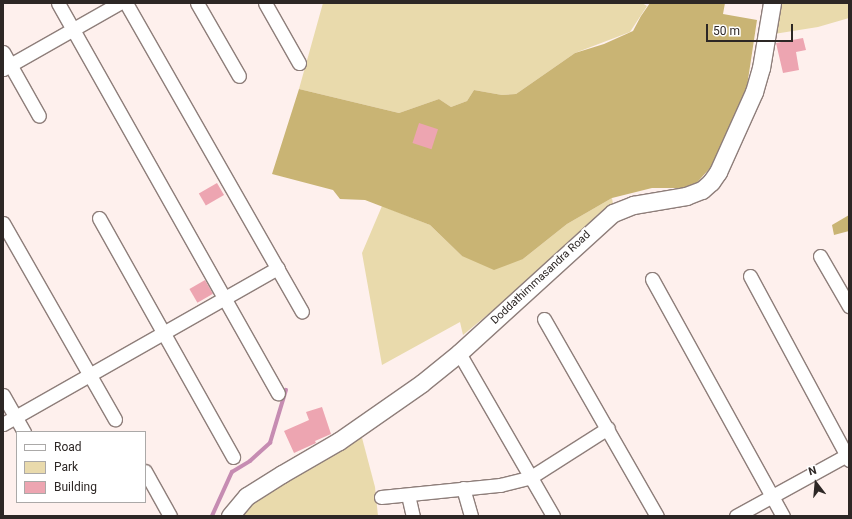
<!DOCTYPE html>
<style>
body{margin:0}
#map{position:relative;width:852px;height:519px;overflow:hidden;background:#fef0ed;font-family:Roboto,sans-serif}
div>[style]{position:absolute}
.green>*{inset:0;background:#e9daac}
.forest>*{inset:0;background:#c9b474}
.stream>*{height:3.5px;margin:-1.75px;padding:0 1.75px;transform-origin:1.75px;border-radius:1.75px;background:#c68cb2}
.building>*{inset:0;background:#eda5b1;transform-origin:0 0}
.roads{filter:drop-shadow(1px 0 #8e7e7a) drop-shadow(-1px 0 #8e7e7a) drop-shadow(0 1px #8e7e7a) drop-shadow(0 -1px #8e7e7a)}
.minor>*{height:13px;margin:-6.5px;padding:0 6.5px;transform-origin:6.5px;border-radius:6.5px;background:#fff}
.tertiary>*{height:17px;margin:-8.5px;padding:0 8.5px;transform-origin:8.5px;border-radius:8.5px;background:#fff}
span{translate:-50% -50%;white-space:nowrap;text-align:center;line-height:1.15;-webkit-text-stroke:4px #fff;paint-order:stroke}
.street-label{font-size:11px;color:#2d2725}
.frame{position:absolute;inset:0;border:4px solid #2d2725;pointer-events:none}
.legend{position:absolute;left:16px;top:431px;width:130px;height:72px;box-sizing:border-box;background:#fff;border:1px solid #aba9a8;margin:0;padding:5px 7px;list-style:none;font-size:12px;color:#2d2725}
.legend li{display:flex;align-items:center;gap:8px;height:20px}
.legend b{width:20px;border:1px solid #aba9a8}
.north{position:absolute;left:796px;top:463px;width:40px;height:40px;-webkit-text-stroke:3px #fff;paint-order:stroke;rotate:344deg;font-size:11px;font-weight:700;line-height:16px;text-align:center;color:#2d2725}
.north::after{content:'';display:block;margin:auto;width:14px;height:18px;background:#2d2725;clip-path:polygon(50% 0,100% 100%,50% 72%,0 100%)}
.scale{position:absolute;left:706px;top:24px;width:87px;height:18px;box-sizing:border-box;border:2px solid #2d2725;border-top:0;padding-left:5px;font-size:12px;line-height:14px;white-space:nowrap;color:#2d2725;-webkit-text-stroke:3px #fff;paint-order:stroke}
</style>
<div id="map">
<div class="green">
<div style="clip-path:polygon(323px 3px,642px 3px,647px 6px,630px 32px,575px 53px,516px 94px,502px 95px,474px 90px,467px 101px,451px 107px,439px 99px,399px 113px,299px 89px)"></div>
<div style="clip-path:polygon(780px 3px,849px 3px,849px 18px,818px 27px,774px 34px)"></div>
<div style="clip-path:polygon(612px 198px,613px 204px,573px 237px,532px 278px,463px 335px,460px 322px,382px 365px,362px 253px,382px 206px,430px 225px,462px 256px,523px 259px,567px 224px)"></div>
<div style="clip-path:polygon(361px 434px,375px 487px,378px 516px,235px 516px,253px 498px)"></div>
</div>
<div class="forest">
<div style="clip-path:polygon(650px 3px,725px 3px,723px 14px,757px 20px,746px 93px,711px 167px,692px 188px,652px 188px,612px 198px,567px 224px,523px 259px,494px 270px,462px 256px,430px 225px,365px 200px,340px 199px,333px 190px,272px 174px,299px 89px,399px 113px,439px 99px,451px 107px,467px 101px,474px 90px,502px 95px,516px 94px,575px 53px,604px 44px,633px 31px,641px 16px)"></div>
<div style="clip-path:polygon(849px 215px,849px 231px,834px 235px,832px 225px)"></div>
</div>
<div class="stream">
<div style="left:212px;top:516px;width:48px;rotate:-65.6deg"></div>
<div style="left:232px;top:472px;width:21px;rotate:-31deg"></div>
<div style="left:250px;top:461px;width:27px;rotate:-42deg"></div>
<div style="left:270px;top:443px;width:55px;rotate:-73.2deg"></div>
</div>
<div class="building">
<div style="clip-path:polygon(803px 38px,806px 50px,796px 52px,799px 70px,783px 73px,776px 43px)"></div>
<div style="left:419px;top:123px;width:20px;height:21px;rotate:18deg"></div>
<div style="left:217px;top:183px;width:14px;height:21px;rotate:60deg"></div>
<div style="left:205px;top:280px;width:16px;height:18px;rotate:60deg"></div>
<div style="clip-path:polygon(322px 407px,331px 434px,315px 441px,316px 443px,294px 453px,284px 431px,309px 420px,306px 412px)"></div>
</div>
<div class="roads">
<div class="minor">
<div style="left:58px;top:3px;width:448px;rotate:60.6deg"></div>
<div style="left:126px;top:3px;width:355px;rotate:60.3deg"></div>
<div style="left:197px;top:3px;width:84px;rotate:60.1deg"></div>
<div style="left:265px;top:3px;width:69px;rotate:60.5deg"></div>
<div style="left:3px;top:52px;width:73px;rotate:60.6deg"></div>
<div style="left:3px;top:69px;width:133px;rotate:-29.6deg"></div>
<div style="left:99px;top:218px;width:274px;rotate:60.7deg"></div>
<div style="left:3px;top:223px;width:226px;rotate:60.3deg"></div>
<div style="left:820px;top:256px;width:58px;rotate:59.9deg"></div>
<div style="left:750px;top:276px;width:209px;rotate:61.7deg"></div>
<div style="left:652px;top:279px;width:271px;rotate:61.1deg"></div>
<div style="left:544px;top:319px;width:227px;rotate:60.2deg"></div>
<div style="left:459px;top:353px;width:188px;rotate:60deg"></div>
<div style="left:3px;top:395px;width:43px;rotate:60.4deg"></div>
<div style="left:3px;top:424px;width:316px;rotate:-29.6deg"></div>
<div style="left:145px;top:471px;width:51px;rotate:60.9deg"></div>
<div style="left:463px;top:488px;width:29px;rotate:74deg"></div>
<div style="left:408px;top:495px;width:22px;rotate:77deg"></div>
<div style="left:381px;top:497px;width:120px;rotate:-5.8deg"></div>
<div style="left:500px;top:485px;width:32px;rotate:-14deg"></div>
<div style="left:531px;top:477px;width:91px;rotate:-32.5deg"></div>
<div style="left:736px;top:516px;width:129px;rotate:-28.8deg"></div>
</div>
<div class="tertiary">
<div style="left:230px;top:516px;width:26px;rotate:-50deg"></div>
<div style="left:247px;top:496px;width:41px;rotate:-32.2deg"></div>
<div style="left:282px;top:474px;width:66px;rotate:-30.1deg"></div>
<div style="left:339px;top:441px;width:101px;rotate:-34.9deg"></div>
<div style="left:422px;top:383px;width:48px;rotate:-39deg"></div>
<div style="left:459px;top:353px;width:208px;rotate:-42.3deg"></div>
<div style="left:613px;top:213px;width:22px;rotate:-22deg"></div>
<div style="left:633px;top:205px;width:54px;rotate:-9.6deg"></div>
<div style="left:686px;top:196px;width:17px;rotate:-21deg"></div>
<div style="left:702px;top:190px;width:12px;rotate:-42deg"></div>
<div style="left:711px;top:182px;width:12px;rotate:-55deg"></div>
<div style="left:718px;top:172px;width:88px;rotate:-65.8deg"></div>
<div style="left:754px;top:92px;width:25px;rotate:-74deg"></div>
<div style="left:761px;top:68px;width:66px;rotate:-80.4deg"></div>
</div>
</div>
<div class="street-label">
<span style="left:541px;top:278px;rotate:-43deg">Doddathimmasandra Road</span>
</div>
<div class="frame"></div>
<ul class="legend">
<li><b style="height:5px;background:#fff"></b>Road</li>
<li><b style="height:11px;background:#e9daac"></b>Park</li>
<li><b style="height:11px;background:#eda5b1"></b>Building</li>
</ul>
<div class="north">N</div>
<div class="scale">50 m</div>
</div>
